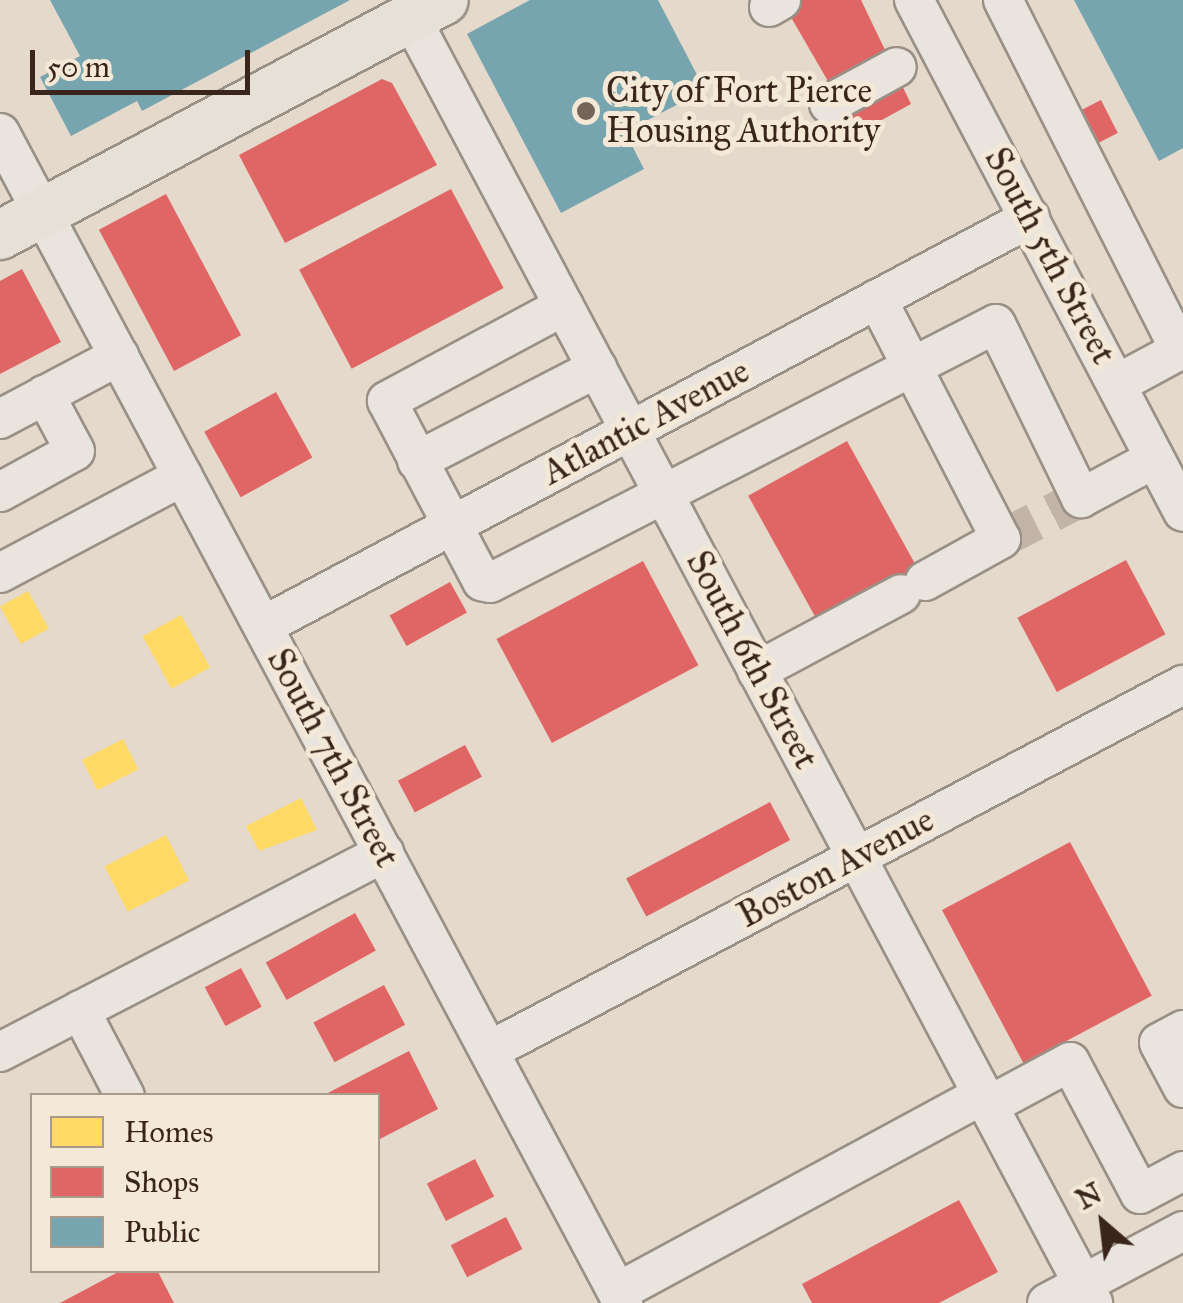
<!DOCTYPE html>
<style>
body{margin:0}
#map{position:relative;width:1183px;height:1303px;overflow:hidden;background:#e4d9ca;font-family:"IM FELL Great Primer",serif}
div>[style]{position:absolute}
.homes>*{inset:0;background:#ffd966;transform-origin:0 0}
.shops>*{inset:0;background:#e06666;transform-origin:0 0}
.public>*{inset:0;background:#76a5af}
.minor-tunnel>*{height:38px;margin-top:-19px;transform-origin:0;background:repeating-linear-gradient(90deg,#c2b5a7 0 38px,transparent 0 57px)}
.roads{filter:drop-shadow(2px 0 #999086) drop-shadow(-2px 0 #999086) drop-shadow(0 2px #999086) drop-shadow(0 -2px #999086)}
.minor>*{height:38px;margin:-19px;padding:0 19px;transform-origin:19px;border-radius:19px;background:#e9e4dd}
.major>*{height:48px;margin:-24px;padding:0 24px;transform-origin:24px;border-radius:24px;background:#e6e0d7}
.dots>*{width:28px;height:28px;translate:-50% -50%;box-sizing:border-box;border:5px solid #f4e8d6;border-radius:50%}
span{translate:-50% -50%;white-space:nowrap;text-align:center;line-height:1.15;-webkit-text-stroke:10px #f4e8d6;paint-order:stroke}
.poi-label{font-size:35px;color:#39251b}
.left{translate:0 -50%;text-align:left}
.street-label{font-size:35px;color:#39251b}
.legend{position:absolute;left:30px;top:1093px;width:350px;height:180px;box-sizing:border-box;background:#f4e8d6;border:2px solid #a99a8b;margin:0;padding:12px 18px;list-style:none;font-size:30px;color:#39251b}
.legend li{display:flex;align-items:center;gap:20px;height:50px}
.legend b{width:50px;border:2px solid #a99a8b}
.north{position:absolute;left:1053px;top:1173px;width:100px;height:100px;-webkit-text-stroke:8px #f4e8d6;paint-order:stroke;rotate:332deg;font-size:28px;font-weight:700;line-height:40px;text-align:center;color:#39251b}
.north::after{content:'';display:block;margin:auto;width:35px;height:45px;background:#39251b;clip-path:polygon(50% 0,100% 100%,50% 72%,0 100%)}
.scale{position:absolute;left:30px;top:50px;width:220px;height:45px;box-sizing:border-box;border:5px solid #39251b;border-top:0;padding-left:12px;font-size:30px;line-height:35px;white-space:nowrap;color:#39251b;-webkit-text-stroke:8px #f4e8d6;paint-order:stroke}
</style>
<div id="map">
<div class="homes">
<div style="left:28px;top:591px;width:43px;height:32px;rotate:61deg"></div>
<div style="left:181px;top:615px;width:60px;height:44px;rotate:61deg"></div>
<div style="left:123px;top:739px;width:34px;height:46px;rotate:63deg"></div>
<div style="clip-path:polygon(301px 798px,317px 830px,259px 851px,246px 826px)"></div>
<div style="left:166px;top:835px;width:51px;height:69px;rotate:63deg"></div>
</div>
<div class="shops">
<div style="clip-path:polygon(781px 0,861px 0,911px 104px,858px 133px)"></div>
<div style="clip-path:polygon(382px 79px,392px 83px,437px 165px,285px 243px,239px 155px)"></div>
<div style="left:1101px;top:100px;width:37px;height:21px;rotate:63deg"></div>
<div style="left:451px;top:189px;width:112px;height:172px;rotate:62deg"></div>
<div style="left:166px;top:194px;width:160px;height:76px;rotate:62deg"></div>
<div style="clip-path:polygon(22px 269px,61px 342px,0 374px,0 281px)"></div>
<div style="left:276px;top:392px;width:75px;height:82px;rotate:61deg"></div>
<div style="left:847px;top:441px;width:148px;height:113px;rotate:61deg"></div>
<div style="left:1126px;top:560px;width:84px;height:123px;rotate:62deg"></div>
<div style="left:643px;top:561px;width:118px;height:166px;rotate:62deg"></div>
<div style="left:450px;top:582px;width:35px;height:69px;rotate:61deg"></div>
<div style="left:465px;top:745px;width:36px;height:76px;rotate:62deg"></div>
<div style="left:770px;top:802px;width:43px;height:163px;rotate:62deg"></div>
<div style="left:1070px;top:842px;width:174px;height:145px;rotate:62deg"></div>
<div style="left:355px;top:913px;width:43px;height:102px;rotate:61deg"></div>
<div style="left:241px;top:968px;width:44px;height:41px;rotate:62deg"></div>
<div style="left:384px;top:985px;width:45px;height:80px;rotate:62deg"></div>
<div style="clip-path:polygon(409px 1051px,438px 1109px,378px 1140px,378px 1096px,322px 1096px)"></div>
<div style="left:475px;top:1159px;width:42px;height:54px;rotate:63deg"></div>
<div style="clip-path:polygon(959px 1200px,998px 1272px,939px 1303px,812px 1303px,802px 1284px)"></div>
<div style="left:506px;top:1217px;width:36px;height:62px;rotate:63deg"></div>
<div style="clip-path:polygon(122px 1270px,157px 1270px,174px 1303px,60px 1303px)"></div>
</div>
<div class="public">
<div style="clip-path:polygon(50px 0,350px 0,142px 111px,137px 101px,71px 136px,40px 77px,80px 56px)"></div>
<div style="clip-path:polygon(530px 0,658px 0,705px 90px,625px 132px,644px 169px,561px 213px,467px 34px)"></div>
<div style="clip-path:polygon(1074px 0,1183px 0,1183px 148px,1159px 161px)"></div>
</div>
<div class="minor-tunnel">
<div style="left:1001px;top:539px;width:90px;rotate:-27.1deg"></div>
</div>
<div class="roads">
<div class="minor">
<div style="left:914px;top:0;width:578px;rotate:62.28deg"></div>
<div style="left:1003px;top:0;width:392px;rotate:63.2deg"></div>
<div style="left:1180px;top:350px;width:72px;rotate:151.6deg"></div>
<div style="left:769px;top:7px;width:14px;rotate:-30deg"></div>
<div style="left:411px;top:18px;width:1455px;rotate:62.04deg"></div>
<div style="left:829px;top:104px;width:77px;rotate:-28.6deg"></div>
<div style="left:0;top:133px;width:1326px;rotate:61.97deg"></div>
<div style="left:877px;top:299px;width:270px;rotate:62.7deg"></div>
<div style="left:1001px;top:539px;width:87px;rotate:151.1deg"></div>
<div style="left:564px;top:306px;width:201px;rotate:151.8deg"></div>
<div style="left:387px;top:401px;width:204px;rotate:62.2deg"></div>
<div style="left:482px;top:581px;width:8px;rotate:14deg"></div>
<div style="left:490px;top:583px;width:568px;rotate:-27.11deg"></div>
<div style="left:996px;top:324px;width:194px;rotate:64deg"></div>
<div style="left:1081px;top:498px;width:83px;rotate:-28.1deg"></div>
<div style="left:0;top:419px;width:135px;rotate:-27.9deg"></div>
<div style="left:417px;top:461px;width:203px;rotate:-27.3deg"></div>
<div style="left:0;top:492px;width:85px;rotate:-28.7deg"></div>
<div style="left:75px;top:451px;width:64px;rotate:-118.2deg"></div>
<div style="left:0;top:573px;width:207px;rotate:-27.9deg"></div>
<div style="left:263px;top:626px;width:869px;rotate:-28.01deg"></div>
<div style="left:757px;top:671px;width:163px;rotate:-28.1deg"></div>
<div style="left:80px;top:1010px;width:97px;rotate:62.4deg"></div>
<div style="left:1183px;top:1030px;width:27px;rotate:152deg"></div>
<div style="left:1159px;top:1043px;width:51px;rotate:61.9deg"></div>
<div style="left:489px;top:1051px;width:785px;rotate:-27.81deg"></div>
<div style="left:0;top:1052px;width:433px;rotate:-27.4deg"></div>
<div style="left:988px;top:1106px;width:93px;rotate:-28.2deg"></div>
<div style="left:1070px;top:1062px;width:149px;rotate:62.1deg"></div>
<div style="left:1140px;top:1194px;width:49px;rotate:-28.1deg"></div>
<div style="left:618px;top:1292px;width:414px;rotate:-28.4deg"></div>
<div style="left:1047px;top:1303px;width:154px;rotate:-27.9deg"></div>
</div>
<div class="major">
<div style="left:0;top:235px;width:502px;rotate:-27.89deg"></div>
</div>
</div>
<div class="dots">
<div style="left:586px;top:111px;background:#756458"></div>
</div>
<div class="poi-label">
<span class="left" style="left:606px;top:111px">City of Fort Pierce<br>Housing Authority</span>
</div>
<div class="street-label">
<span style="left:1050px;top:256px;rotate:62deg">South 5th Street</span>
<span style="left:646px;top:422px;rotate:-28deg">Atlantic Avenue</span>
<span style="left:752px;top:660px;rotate:62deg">South 6th Street</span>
<span style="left:333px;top:758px;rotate:62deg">South 7th Street</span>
<span style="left:836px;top:868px;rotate:-28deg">Boston Avenue</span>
</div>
<ul class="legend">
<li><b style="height:28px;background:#ffd966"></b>Homes</li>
<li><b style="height:28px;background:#e06666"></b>Shops</li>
<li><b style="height:28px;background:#76a5af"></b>Public</li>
</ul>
<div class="north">N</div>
<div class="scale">50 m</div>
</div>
